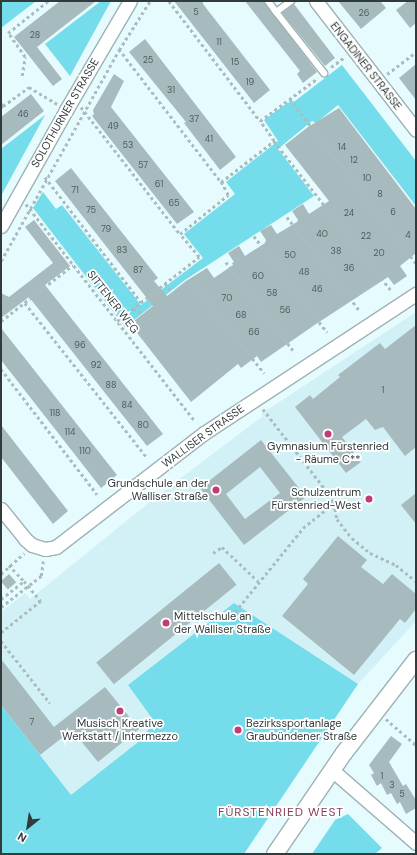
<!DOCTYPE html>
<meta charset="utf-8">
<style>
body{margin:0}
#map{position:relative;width:417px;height:855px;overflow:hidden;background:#e5fbfe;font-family:"DM Sans",sans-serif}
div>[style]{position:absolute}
.built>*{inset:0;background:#d2f1f6}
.green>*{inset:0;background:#74dcea}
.building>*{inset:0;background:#a7bbbe;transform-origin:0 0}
.path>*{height:2.5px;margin-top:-1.25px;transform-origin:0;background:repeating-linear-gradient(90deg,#abbcbf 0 3px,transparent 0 6px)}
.roads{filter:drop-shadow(1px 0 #9eb2b5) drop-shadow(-1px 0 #9eb2b5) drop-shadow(0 1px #9eb2b5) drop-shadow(0 -1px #9eb2b5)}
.service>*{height:6px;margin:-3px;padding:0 3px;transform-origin:3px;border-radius:3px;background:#fff}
.minor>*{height:13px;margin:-6.5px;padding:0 6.5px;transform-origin:6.5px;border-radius:6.5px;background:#fff}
.tertiary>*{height:16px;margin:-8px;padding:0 8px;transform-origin:8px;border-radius:8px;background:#fff}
.dots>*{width:11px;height:11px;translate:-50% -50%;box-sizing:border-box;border:2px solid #fff;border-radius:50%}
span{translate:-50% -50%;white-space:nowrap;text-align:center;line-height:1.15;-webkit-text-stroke:3.5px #fff;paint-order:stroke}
.number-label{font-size:9px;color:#4f5b5c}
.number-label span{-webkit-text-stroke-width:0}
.street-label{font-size:11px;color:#323b3c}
.poi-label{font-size:11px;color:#323b3c}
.right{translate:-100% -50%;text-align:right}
.left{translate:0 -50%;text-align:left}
.neighbourhood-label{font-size:12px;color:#833d58;letter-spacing:1px}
.frame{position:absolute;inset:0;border:2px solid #323b3c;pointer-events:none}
.north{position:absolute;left:8px;top:807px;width:40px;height:40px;-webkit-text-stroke:3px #fff;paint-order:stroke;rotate:210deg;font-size:11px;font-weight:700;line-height:16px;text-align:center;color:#323b3c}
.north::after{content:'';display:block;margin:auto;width:14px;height:18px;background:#323b3c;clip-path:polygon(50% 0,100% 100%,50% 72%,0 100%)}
</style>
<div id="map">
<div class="built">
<div style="clip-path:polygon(416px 312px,416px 621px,358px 684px,234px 603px,128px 685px,154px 721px,142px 739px,71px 796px,1px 705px,1px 612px,25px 593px,30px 599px,161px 493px,263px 416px,261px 414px)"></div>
</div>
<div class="green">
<div style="clip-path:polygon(1px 1px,36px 1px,1px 28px)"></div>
<div style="clip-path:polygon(101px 1px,111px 1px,70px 76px,45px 44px)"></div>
<div style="clip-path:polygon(342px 65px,416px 161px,416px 206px,338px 105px,316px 123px,312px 121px,278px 149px,314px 196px,185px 280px,125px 327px,33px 208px,43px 192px,56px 209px,62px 205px,141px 305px,203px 258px,184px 234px,235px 194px,226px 182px,278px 141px,264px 120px,287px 103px,295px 101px)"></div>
<div style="clip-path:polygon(45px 115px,1px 196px,1px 149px)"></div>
<div style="clip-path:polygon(234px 603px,358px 684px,244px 854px,1px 854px,1px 705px,71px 795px,142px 739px,154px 721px,128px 685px)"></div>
<div style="clip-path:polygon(348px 814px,382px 848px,375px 854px,312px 854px,335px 820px)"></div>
</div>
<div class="building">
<div style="clip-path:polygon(60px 1px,96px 1px,37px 47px,62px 79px,53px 86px,14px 37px)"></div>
<div style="clip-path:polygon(174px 1px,203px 1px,203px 4px,270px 90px,254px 103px)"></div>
<div style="clip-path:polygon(245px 1px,264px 1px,317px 72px,303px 83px,297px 74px,300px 71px)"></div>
<div style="clip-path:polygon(338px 1px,380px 1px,386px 8px,361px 29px)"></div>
<div style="clip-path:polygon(408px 1px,416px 1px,416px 23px,410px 28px,396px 10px)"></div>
<div style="clip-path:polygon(294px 4px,335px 58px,325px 66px,282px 13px)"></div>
<div style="clip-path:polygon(145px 39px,236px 157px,220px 170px,184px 123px,186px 122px,129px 52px)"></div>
<div style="clip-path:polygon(416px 64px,416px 100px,399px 78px)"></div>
<div style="clip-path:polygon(114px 74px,124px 81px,111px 107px,194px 212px,177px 224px,92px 116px,94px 114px,93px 110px)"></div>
<div style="clip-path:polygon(31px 94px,44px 111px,1px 145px,1px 117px)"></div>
<div style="clip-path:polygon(339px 108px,416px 209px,416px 253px,400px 266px,407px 276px,394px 285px,388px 277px,316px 324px,261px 362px,257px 356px,241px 368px,238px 364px,191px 402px,130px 324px,153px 306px,55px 181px,71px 168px,158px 278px,154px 281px,167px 296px,186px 281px,207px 268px,214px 278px,233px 265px,232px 263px,234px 262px,228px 253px,239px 246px,245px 256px,265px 243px,266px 240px,260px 231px,271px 225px,277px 234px,297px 222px,298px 220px,292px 211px,303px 204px,309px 214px,329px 201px,285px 145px,308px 127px)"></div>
<div style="clip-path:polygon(34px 220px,70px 266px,45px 285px,163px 434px,147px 446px,29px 297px,1px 318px,1px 293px,9px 297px,53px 263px,25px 227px)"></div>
<div style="clip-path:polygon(416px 325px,416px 447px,405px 456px,383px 427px,375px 430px,366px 419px,342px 437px,361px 462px,346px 473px,295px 407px,310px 395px,313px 399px,340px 377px,338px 375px,380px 343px,385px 349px)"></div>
<div style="clip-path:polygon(1px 328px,117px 475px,101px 488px,1px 360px)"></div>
<div style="clip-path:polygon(1px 425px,68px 511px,53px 524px,1px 457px)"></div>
<div style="clip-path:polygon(evenodd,261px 440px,306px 497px,244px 545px,200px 488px,261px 440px,260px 467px,280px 493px,245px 519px,226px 494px,260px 467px)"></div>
<div style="clip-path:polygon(416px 493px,416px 524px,401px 505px)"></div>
<div style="clip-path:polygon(338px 536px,367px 560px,361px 567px,383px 584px,392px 574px,416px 594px,416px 609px,405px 623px,400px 619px,354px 675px,282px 616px,308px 584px,303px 579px)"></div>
<div style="left:219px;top:563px;width:28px;height:158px;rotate:51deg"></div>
<div style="left:9px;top:574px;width:11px;height:11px;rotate:49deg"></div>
<div style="clip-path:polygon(1px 659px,54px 727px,105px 687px,139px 729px,98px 762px,72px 730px,40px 755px,1px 705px)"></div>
<div style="clip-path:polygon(391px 736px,402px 744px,389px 762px,403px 786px,406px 784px,416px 800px,416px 808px,406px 814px,400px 802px,397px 804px,391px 793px,387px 795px,381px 783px,377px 786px,371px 775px,374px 773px,369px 765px)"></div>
</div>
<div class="path">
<div style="left:169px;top:1px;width:151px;rotate:52.8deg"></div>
<div style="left:119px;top:49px;width:168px;rotate:52.5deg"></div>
<div style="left:331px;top:67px;width:17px;rotate:-36deg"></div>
<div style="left:387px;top:74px;width:36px;rotate:-37deg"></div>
<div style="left:22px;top:76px;width:19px;rotate:-81deg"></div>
<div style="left:25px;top:57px;width:29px;rotate:-125deg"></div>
<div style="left:8px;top:33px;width:51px;rotate:-38.7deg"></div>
<div style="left:290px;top:99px;width:207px;rotate:52.5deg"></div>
<div style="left:1px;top:103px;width:4px;rotate:56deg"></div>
<div style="left:3px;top:106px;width:3px;rotate:135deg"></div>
<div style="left:3px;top:106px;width:32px;rotate:-36deg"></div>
<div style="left:29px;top:87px;width:33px;rotate:31deg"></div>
<div style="left:81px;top:107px;width:161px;rotate:52.1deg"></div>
<div style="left:274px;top:141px;width:189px;rotate:51.9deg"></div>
<div style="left:45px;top:177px;width:158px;rotate:52.5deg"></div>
<div style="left:26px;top:204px;width:274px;rotate:52.1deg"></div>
<div style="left:287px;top:217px;width:119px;rotate:52.2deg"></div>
<div style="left:254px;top:236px;width:121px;rotate:52.8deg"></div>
<div style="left:1px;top:261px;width:242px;rotate:-60.8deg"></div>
<div style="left:119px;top:50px;width:58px;rotate:-57.7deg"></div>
<div style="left:226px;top:262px;width:114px;rotate:52.8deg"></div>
<div style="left:165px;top:283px;width:14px;rotate:54deg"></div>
<div style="left:193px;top:283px;width:115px;rotate:51.7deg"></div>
<div style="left:25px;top:303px;width:195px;rotate:51.7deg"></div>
<div style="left:133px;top:309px;width:12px;rotate:24deg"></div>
<div style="left:1px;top:321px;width:91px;rotate:-37.9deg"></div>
<div style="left:117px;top:321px;width:104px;rotate:-38deg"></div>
<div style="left:199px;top:257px;width:30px;rotate:-130deg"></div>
<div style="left:180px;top:234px;width:62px;rotate:-39.1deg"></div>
<div style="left:228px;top:195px;width:15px;rotate:-118deg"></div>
<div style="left:221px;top:182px;width:67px;rotate:-37.7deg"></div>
<div style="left:274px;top:141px;width:24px;rotate:-125deg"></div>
<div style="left:260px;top:121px;width:72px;rotate:-36.6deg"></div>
<div style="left:1px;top:369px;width:158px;rotate:52.5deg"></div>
<div style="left:263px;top:409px;width:108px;rotate:52.2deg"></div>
<div style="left:329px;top:494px;width:10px;rotate:61deg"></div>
<div style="left:334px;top:503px;width:16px;rotate:79deg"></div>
<div style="left:337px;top:519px;width:24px;rotate:52deg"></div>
<div style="left:352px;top:538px;width:23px;rotate:40deg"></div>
<div style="left:370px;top:553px;width:29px;rotate:25deg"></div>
<div style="left:396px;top:565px;width:26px;rotate:39deg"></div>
<div style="left:213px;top:553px;width:11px;rotate:-34deg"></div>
<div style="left:222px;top:547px;width:50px;rotate:43.4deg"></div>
<div style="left:9px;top:565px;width:22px;rotate:47deg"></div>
<div style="left:1px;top:574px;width:31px;rotate:-42deg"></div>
<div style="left:1px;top:599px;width:29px;rotate:-38deg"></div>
<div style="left:24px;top:581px;width:26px;rotate:50deg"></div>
<div style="left:41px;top:601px;width:51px;rotate:141.3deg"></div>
<div style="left:1px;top:607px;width:51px;rotate:-37.8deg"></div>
<div style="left:41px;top:576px;width:15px;rotate:-82deg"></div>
<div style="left:235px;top:612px;width:108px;rotate:-51deg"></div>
<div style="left:303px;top:528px;width:40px;rotate:-39deg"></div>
<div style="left:1px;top:641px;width:79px;rotate:51.7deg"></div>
<div style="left:386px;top:719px;width:40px;rotate:41deg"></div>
</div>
<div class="roads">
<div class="service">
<div style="left:268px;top:1px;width:14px;rotate:54deg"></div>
<div style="left:276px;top:12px;width:19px;rotate:-36deg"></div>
<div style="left:276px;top:12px;width:78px;rotate:51.8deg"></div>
</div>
<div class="minor">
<div style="left:316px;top:1px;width:163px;rotate:52.2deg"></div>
<div style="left:1px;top:226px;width:133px;rotate:-60.7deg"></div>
<div style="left:66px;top:110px;width:126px;rotate:-59.6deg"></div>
<div style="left:1px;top:509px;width:38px;rotate:51deg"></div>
<div style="left:25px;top:539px;width:9px;rotate:41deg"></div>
<div style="left:32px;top:545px;width:14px;rotate:17deg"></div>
<div style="left:45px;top:549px;width:11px;rotate:-10deg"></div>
<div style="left:56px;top:547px;width:187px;rotate:-37.6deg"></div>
<div style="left:204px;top:433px;width:254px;rotate:-33.3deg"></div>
<div style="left:332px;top:770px;width:111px;rotate:41deg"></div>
</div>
<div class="tertiary">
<div style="left:275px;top:854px;width:122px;rotate:-55.7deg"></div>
<div style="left:344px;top:753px;width:118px;rotate:-52.3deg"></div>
</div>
</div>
<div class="dots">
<div style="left:328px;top:434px;background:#c23a76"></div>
<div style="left:216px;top:490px;background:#c23a76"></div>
<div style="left:369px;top:499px;background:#c23a76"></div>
<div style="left:166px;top:623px;background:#c23a76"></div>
<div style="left:120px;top:711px;background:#c23a76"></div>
<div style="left:238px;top:730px;background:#c23a76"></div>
</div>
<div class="number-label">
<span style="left:196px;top:12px">5</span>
<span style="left:364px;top:13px">26</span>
<span style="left:35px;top:35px">28</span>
<span style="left:219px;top:42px">11</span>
<span style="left:148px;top:60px">25</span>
<span style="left:235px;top:62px">15</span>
<span style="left:250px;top:82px">19</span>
<span style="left:171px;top:90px">31</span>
<span style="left:23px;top:114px">46</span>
<span style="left:194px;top:119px">37</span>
<span style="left:113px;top:126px">49</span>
<span style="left:209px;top:139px">41</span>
<span style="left:128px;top:145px">53</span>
<span style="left:342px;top:147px">14</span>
<span style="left:354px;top:160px">12</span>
<span style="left:143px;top:165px">57</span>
<span style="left:367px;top:178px">10</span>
<span style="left:159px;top:184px">61</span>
<span style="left:75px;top:190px">71</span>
<span style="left:380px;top:194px">8</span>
<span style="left:174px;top:203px">65</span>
<span style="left:91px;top:210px">75</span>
<span style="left:393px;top:212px">6</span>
<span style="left:349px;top:213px">24</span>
<span style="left:106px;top:229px">79</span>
<span style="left:322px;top:234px">40</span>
<span style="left:408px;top:235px">4</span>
<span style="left:366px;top:236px">22</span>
<span style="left:122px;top:250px">83</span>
<span style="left:336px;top:251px">38</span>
<span style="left:379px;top:253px">20</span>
<span style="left:290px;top:255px">50</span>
<span style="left:349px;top:268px">36</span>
<span style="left:138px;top:270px">87</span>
<span style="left:304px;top:272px">48</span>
<span style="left:258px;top:276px">60</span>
<span style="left:317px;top:289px">46</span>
<span style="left:272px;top:293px">58</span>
<span style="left:227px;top:298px">70</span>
<span style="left:285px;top:310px">56</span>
<span style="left:241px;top:315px">68</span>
<span style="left:254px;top:332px">66</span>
<span style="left:80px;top:345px">96</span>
<span style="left:96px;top:365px">92</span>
<span style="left:111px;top:385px">88</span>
<span style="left:383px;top:390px">1</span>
<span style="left:127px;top:405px">84</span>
<span style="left:55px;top:413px">118</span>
<span style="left:143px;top:425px">80</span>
<span style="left:70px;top:432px">114</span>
<span style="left:85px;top:451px">110</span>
<span style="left:32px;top:722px">7</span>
<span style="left:382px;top:776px">1</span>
<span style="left:392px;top:785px">3</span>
<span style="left:402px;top:794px">5</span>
</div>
<div class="street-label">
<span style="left:366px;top:66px;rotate:52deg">ENGADINER STRASSE</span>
<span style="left:65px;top:113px;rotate:-60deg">SOLOTHURNER STRASSE</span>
<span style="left:113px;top:302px;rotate:52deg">SITTENER WEG</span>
<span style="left:203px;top:436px;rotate:-36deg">WALLISER STRASSE</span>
</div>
<div class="poi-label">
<span style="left:328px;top:453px">Gymnasium Fürstenried<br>- Räume C**</span>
<span class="right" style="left:208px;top:490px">Grundschule an der<br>Walliser Straße</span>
<span class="right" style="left:361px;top:499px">Schulzentrum<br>Fürstenried-West</span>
<span class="left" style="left:174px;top:623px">Mittelschule an<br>der Walliser Straße</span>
<span style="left:120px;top:730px">Musisch Kreative<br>Werkstatt / Intermezzo</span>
<span class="left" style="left:246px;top:730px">Bezirkssportanlage<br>Graubündener Straße</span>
</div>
<div class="neighbourhood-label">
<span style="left:281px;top:813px">FÜRSTENRIED WEST</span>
</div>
<div class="frame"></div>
<div class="north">N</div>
</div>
